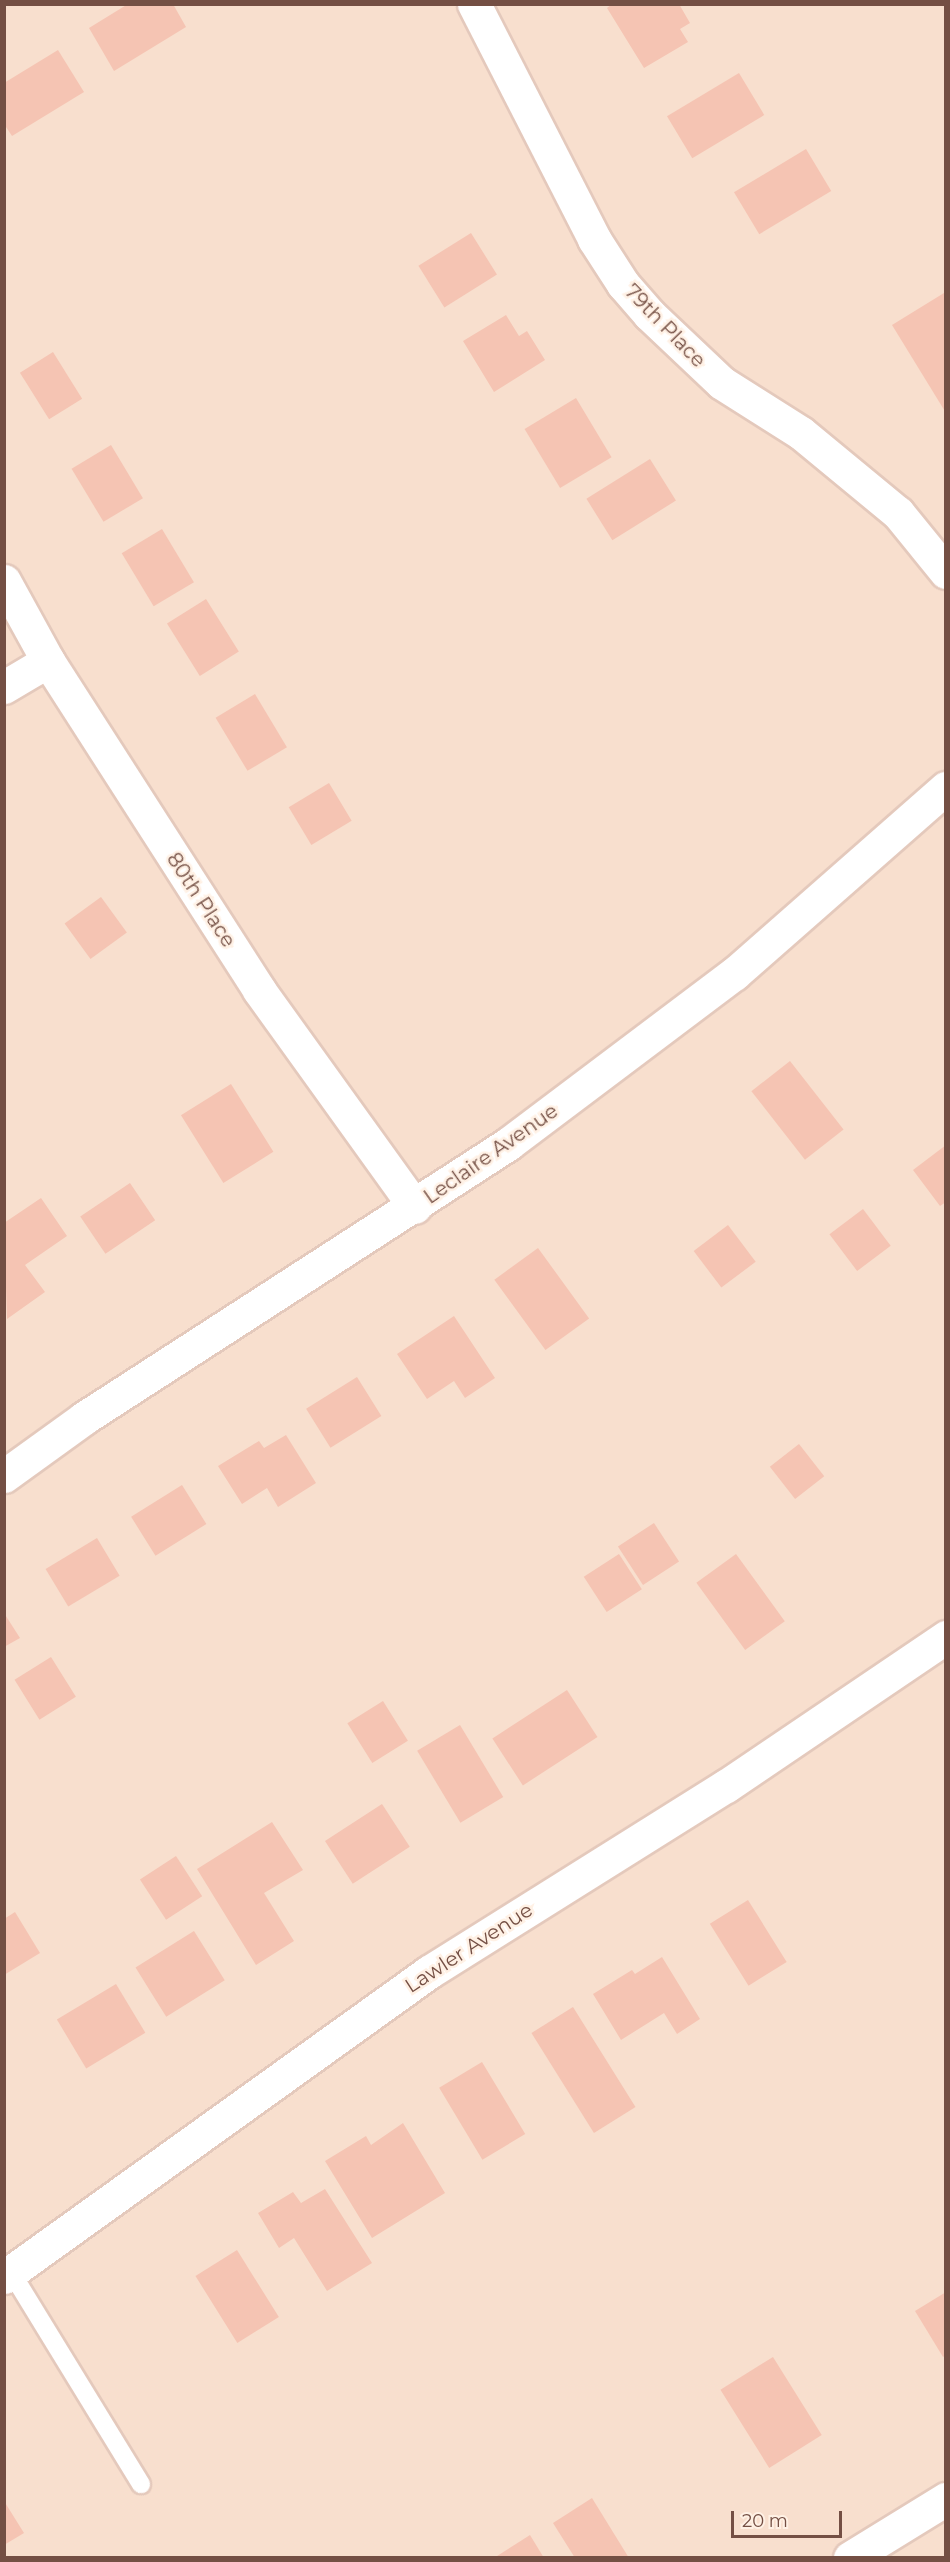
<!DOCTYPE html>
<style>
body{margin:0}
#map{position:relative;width:950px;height:2562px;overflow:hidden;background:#feecdd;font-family:Montserrat,sans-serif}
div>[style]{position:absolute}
.residential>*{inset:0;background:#f8dfce;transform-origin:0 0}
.building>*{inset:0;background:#f5c4b3;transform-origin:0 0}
.roads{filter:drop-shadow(2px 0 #e4c9bc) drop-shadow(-2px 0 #e4c9bc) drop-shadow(0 2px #e4c9bc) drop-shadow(0 -2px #e4c9bc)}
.service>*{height:18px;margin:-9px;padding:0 9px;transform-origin:9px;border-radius:9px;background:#fff}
.minor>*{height:33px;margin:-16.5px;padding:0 16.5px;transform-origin:16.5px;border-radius:16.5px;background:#fff}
span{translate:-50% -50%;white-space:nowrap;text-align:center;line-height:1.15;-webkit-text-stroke:5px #fff1e5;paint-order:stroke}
.street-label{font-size:20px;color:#744f44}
.frame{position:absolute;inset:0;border:6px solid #744f44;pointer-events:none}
.scale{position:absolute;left:731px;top:2511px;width:111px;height:27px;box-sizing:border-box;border:3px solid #744f44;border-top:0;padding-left:8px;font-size:18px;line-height:21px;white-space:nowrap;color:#744f44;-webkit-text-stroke:4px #fff1e5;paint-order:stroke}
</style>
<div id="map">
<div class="residential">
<div style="left:5px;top:5px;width:940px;height:2552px"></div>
</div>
<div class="building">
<div style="clip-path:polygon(128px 4px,173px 4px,186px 27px,114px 71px,89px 28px)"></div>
<div style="clip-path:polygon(612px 4px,679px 4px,690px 23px,680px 29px,688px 42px,644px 68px,607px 8px)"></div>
<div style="clip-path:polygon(58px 50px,84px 92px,12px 136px,4px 124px,4px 83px)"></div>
<div style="left:739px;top:73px;width:49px;height:84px;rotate:59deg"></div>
<div style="left:806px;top:149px;width:49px;height:84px;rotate:59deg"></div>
<div style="left:471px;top:233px;width:49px;height:62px;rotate:58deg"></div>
<div style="clip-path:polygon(944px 293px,946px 296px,946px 413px,892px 325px)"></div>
<div style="clip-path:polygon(506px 315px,519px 336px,527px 331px,545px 360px,494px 392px,463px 341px)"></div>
<div style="left:53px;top:352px;width:55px;height:39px;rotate:58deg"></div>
<div style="left:576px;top:398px;width:69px;height:60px;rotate:59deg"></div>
<div style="left:111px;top:445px;width:62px;height:46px;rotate:59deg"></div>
<div style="left:650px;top:459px;width:49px;height:75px;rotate:58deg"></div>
<div style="left:162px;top:529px;width:62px;height:47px;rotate:59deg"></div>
<div style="left:206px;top:599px;width:62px;height:46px;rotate:58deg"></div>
<div style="left:255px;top:694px;width:62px;height:46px;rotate:59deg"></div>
<div style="left:329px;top:783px;width:44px;height:47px;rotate:59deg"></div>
<div style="left:101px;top:897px;width:44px;height:45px;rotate:54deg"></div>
<div style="left:790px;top:1061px;width:87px;height:49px;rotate:52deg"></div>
<div style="left:231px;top:1084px;width:80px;height:59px;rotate:58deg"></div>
<div style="clip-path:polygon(946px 1145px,946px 1202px,940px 1206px,913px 1170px)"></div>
<div style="left:130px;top:1183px;width:45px;height:60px;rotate:56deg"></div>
<div style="clip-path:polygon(41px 1198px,67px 1236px,25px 1265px,45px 1292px,7px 1319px,4px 1223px)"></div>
<div style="left:863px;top:1209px;width:46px;height:42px;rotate:53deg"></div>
<div style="left:728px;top:1225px;width:46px;height:43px;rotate:53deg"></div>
<div style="left:538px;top:1248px;width:87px;height:54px;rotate:54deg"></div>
<div style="clip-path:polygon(454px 1316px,495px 1378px,465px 1398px,454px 1381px,427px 1399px,397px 1354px)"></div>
<div style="left:357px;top:1377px;width:46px;height:60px;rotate:58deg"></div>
<div style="clip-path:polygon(286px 1435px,316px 1483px,278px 1507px,267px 1488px,242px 1504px,218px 1466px,259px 1441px,264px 1448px)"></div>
<div style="left:799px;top:1444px;width:41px;height:37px;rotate:52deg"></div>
<div style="left:182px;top:1485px;width:46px;height:60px;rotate:58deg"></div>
<div style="left:654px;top:1523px;width:46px;height:43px;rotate:57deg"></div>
<div style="left:97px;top:1538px;width:44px;height:60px;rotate:59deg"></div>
<div style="left:619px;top:1554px;width:42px;height:42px;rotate:57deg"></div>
<div style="left:736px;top:1554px;width:83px;height:49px;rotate:54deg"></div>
<div style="clip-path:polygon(4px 1613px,20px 1638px,4px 1647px)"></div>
<div style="left:51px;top:1657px;width:47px;height:43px;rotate:58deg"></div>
<div style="left:567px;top:1690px;width:56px;height:89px;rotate:57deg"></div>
<div style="left:383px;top:1701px;width:47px;height:42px;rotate:58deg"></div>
<div style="left:460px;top:1725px;width:84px;height:50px;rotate:59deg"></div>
<div style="left:382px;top:1804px;width:51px;height:68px;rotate:57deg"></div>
<div style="clip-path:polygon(272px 1822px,303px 1870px,264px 1893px,294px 1941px,256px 1965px,197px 1869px)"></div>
<div style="left:176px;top:1856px;width:48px;height:43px;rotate:57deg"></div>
<div style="left:748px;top:1900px;width:73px;height:45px;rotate:58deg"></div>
<div style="clip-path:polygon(15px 1912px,40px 1953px,4px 1975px,4px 1919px)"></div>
<div style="left:194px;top:1931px;width:58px;height:69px;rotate:58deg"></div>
<div style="clip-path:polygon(662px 1957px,700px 2019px,677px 2034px,664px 2013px,621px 2040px,593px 1994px,632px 1970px,635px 1974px)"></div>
<div style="left:116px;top:1984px;width:57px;height:69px;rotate:59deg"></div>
<div style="left:573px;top:2007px;width:118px;height:49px;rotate:58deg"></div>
<div style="left:482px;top:2062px;width:84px;height:50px;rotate:59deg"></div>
<div style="clip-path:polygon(403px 2123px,445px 2193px,372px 2238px,325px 2161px,366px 2136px,371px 2145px)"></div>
<div style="clip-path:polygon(325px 2189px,372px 2263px,327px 2291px,294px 2238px,279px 2248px,258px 2213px,293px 2192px,301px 2203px)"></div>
<div style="left:237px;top:2250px;width:79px;height:49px;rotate:58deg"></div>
<div style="clip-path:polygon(946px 2292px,946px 2355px,943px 2357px,915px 2311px)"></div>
<div style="left:773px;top:2357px;width:92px;height:62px;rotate:58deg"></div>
<div style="clip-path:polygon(592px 2498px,629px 2558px,575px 2558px,553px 2523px)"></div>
<div style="clip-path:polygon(4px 2501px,24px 2533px,4px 2545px)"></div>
<div style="clip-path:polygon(530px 2535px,544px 2558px,494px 2558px)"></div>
</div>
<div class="roads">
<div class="service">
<div style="left:11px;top:2272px;width:249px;rotate:58.5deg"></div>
</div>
<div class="minor">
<div style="left:474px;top:4px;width:264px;rotate:62.9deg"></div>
<div style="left:594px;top:239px;width:54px;rotate:57.2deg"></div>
<div style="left:623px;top:284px;width:40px;rotate:49deg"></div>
<div style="left:649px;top:314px;width:100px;rotate:43.4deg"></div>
<div style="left:722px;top:383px;width:93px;rotate:32.3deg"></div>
<div style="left:801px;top:433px;width:126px;rotate:39.5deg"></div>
<div style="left:898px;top:513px;width:76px;rotate:50.9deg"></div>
<div style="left:4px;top:581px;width:91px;rotate:61.2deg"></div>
<div style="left:48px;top:661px;width:391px;rotate:57.3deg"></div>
<div style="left:259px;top:990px;width:267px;rotate:54.3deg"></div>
<div style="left:4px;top:687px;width:51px;rotate:-30.6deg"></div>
<div style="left:4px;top:1476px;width:99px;rotate:-35.9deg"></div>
<div style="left:84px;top:1418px;width:505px;rotate:-32.87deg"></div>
<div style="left:508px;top:1144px;width:283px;rotate:-37deg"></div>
<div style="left:734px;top:974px;width:282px;rotate:-41.3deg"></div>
<div style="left:4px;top:2277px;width:523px;rotate:-35.67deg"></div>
<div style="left:429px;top:1972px;width:350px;rotate:-32.1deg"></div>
<div style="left:726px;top:1786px;width:266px;rotate:-34.1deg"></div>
<div style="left:850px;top:2558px;width:113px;rotate:-31.6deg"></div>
</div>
</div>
<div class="street-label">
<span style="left:665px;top:326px;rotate:46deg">79th Place</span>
<span style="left:201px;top:900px;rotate:57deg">80th Place</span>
<span style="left:491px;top:1154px;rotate:-35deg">Leclaire Avenue</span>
<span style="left:469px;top:1948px;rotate:-33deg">Lawler Avenue</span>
</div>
<div class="frame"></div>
<div class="scale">20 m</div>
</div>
